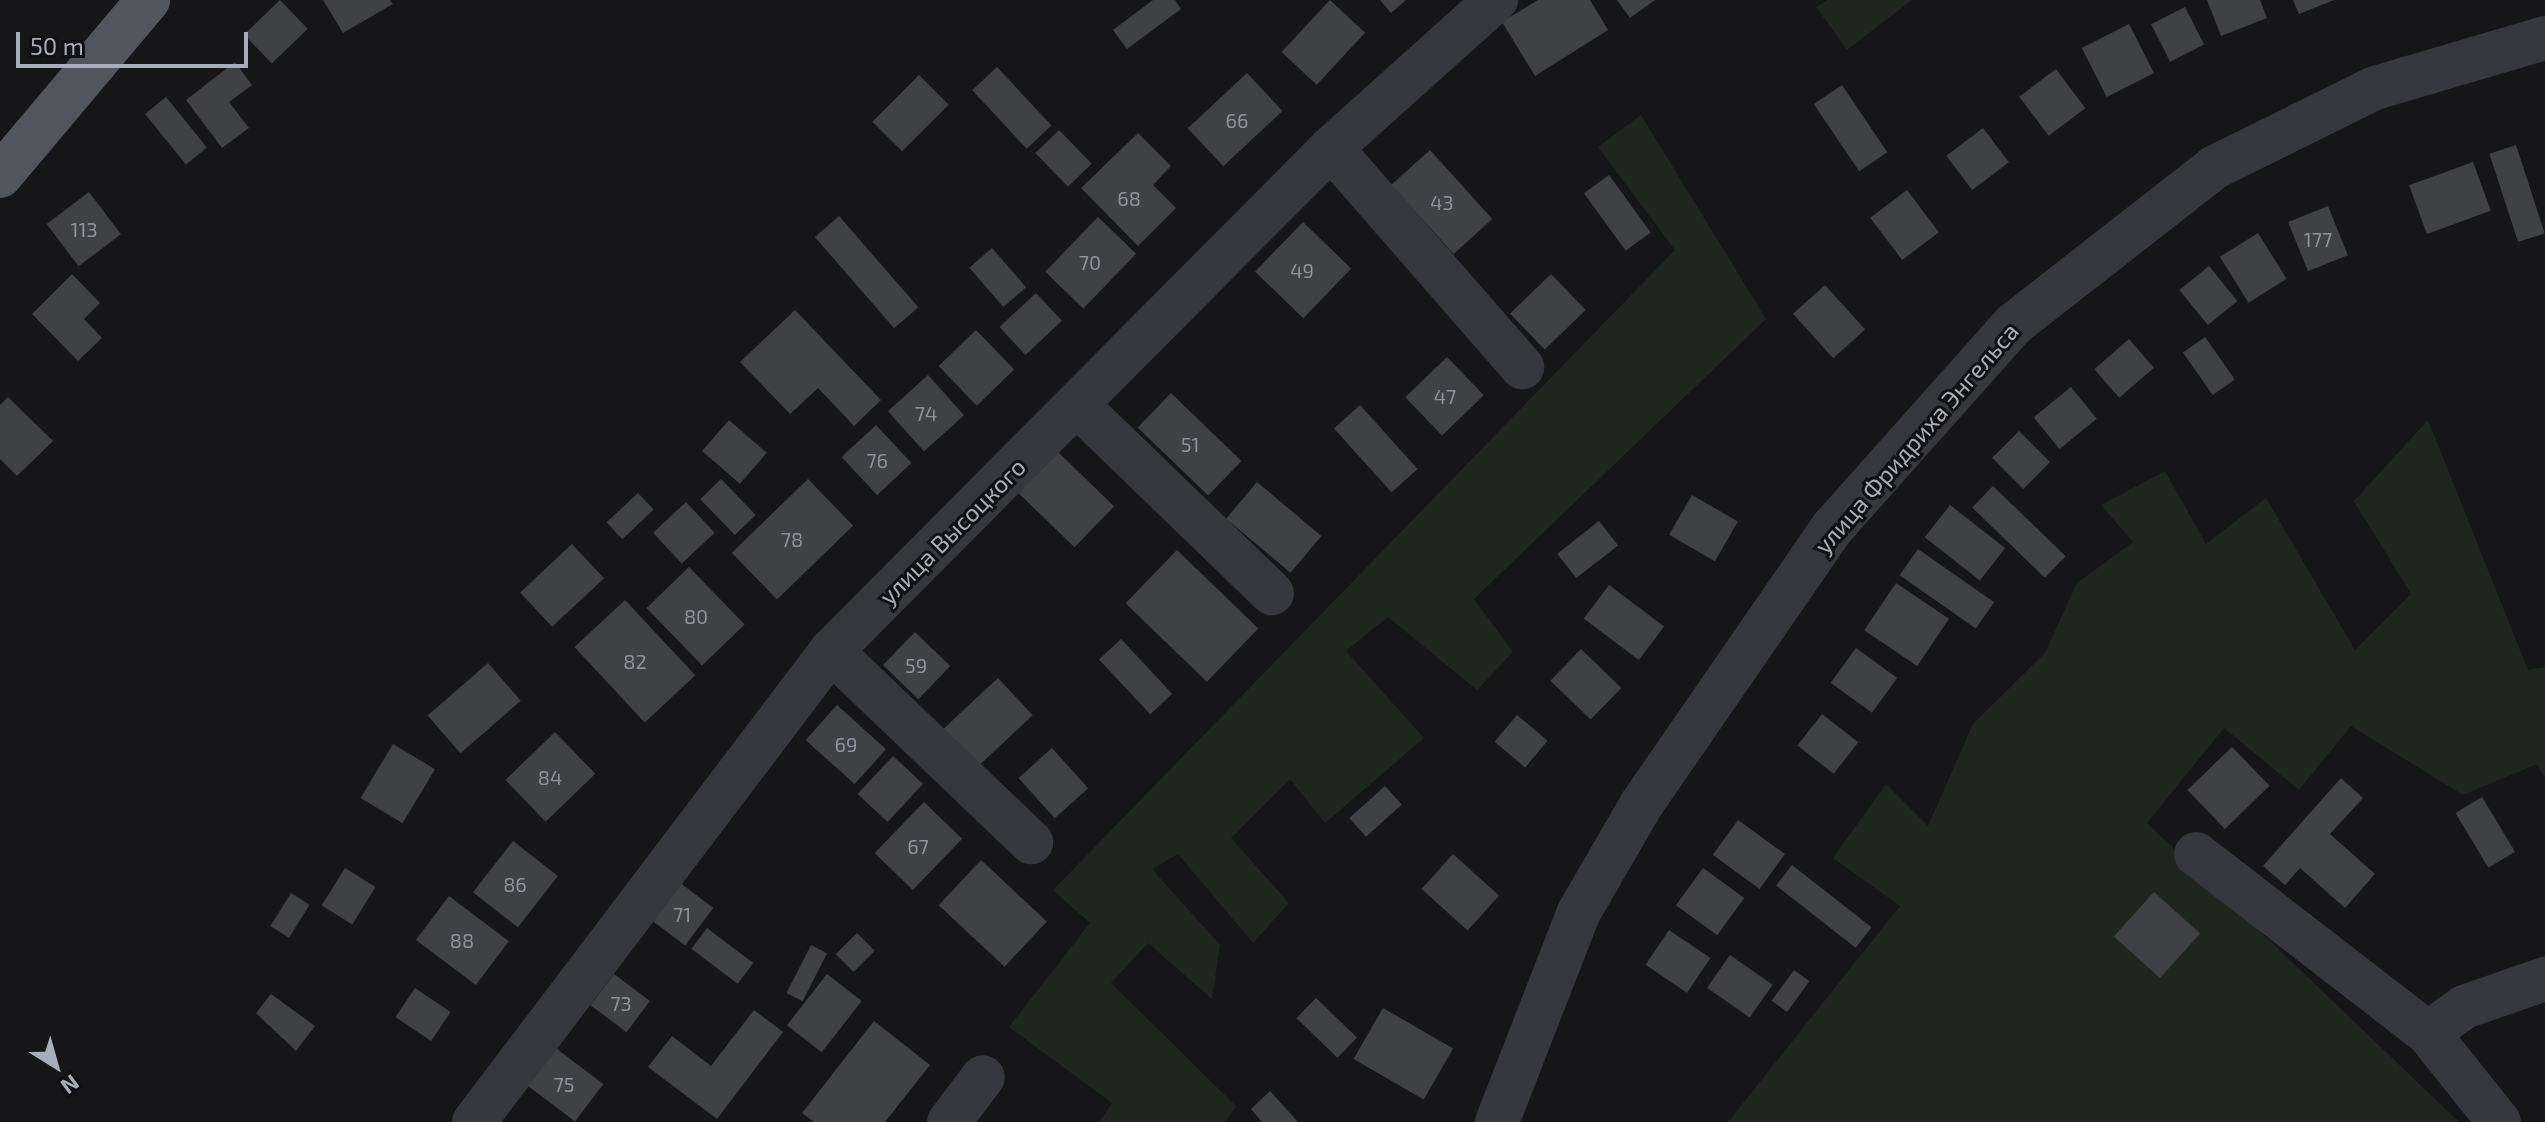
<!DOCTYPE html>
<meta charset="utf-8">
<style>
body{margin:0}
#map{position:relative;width:2545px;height:1122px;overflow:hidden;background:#161618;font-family:"Exo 2",sans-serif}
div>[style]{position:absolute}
.green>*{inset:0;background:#1e261f}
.building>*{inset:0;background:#404145;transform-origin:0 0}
.minor>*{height:44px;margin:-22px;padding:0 22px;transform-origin:22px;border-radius:22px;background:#37383d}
.major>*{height:44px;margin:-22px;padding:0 22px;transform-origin:22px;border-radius:22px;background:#53555c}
span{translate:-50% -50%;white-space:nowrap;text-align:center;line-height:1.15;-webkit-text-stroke:6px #111113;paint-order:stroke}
.number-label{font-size:20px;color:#8e929b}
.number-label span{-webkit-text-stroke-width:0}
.street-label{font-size:24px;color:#a8adb8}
.north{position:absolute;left:16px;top:1026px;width:80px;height:80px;-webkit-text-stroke:6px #111113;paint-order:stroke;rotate:143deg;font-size:22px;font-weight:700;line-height:32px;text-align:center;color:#a8adb8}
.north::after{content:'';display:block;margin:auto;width:28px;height:36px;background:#a8adb8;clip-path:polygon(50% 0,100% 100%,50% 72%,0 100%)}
.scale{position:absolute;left:16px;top:32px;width:232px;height:36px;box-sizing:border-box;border:4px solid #a8adb8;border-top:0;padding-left:10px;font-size:24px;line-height:28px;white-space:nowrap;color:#a8adb8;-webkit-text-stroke:6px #111113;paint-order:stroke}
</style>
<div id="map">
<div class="green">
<div style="clip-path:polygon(1827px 0,1912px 0,1847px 50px,1816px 7px)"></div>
<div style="clip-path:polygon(1641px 115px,1766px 319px,1474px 599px,1513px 652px,1477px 690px,1388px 617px,1346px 651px,1424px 738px,1325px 823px,1290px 779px,1231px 838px,1289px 903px,1253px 943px,1178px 854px,1152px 869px,1220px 945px,1212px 999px,1148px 943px,1111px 983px,1236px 1106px,1225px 1122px,1099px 1122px,1112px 1103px,1009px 1027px,1090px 923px,1053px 890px,1675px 250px,1598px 147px)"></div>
<div style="clip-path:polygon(2428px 420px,2528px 670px,2545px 667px,2545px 779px,2537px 764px,2463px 795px,2351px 726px,2299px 790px,2224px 728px,2147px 823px,2459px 1122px,1728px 1122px,1900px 906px,1833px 858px,1886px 784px,1928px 826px,1973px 724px,2045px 653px,2077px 583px,2133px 542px,2101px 505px,2165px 471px,2206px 544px,2266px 498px,2355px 650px,2411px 594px,2354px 501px)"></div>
</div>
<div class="building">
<div style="left:280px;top:0;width:40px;height:50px;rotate:46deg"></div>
<div style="clip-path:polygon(323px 0,390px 0,393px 4px,343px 33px)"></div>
<div style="clip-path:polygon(1153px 0,1175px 0,1181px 9px,1127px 49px,1113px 30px)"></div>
<div style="left:1330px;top:0;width:48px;height:71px;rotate:43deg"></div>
<div style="clip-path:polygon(1380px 0,1406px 0,1391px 13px)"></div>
<div style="clip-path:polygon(1538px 0,1590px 0,1608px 30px,1535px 76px,1502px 22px)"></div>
<div style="clip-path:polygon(1617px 0,1655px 0,1630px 18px)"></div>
<div style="clip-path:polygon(2207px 0,2260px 0,2267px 18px,2221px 36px)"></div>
<div style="clip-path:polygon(2293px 0,2334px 0,2299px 14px)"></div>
<div style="left:2185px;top:7px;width:42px;height:38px;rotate:63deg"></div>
<div style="left:2129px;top:24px;width:55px;height:53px;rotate:63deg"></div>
<div style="clip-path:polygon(235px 62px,252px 85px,229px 102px,249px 128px,222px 148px,186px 100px)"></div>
<div style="left:997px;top:67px;width:80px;height:34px;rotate:47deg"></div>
<div style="left:2056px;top:69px;width:49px;height:46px;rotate:53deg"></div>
<div style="left:1247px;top:73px;width:52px;height:81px;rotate:47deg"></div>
<div style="left:919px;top:75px;width:42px;height:66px;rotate:45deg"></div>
<div style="left:1842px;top:85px;width:81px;height:34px;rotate:56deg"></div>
<div style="left:166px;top:97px;width:65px;height:27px;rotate:51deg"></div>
<div style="left:1983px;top:128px;width:43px;height:46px;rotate:53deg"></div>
<div style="left:1059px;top:130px;width:47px;height:33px;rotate:46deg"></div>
<div style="clip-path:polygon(1138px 133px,1171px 166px,1153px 185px,1176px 208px,1138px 246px,1081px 188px)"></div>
<div style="left:2516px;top:145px;width:93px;height:28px;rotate:72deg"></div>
<div style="left:1430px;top:150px;width:93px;height:52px;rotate:48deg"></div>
<div style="left:2473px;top:162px;width:52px;height:68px;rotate:70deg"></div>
<div style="left:1609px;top:175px;width:71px;height:31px;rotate:54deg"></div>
<div style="left:1907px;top:190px;width:53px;height:46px;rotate:53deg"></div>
<div style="left:89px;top:192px;width:53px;height:53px;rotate:53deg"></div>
<div style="left:2328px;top:206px;width:53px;height:43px;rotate:68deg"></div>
<div style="left:839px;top:216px;width:121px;height:32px;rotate:49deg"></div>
<div style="left:1098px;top:217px;width:53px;height:76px;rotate:44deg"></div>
<div style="left:1303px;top:222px;width:67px;height:69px;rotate:44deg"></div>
<div style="left:2258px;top:233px;width:54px;height:45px;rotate:58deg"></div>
<div style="left:992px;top:248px;width:52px;height:30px;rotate:49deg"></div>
<div style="left:2209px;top:266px;width:45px;height:38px;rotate:51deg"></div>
<div style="clip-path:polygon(72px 274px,100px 303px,84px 319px,102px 338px,78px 361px,32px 314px)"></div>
<div style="left:1551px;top:274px;width:50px;height:57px;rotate:46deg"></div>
<div style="left:1825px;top:285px;width:60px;height:43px;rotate:48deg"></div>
<div style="left:1036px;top:293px;width:38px;height:50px;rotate:47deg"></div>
<div style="clip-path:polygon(795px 310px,881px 400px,854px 426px,818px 388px,790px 414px,740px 362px)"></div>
<div style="left:976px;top:330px;width:55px;height:52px;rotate:46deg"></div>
<div style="left:2205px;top:337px;width:52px;height:27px;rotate:55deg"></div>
<div style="left:2129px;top:339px;width:38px;height:46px;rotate:49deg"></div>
<div style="left:1447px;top:357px;width:53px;height:58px;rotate:46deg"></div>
<div style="left:928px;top:375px;width:54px;height:54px;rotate:48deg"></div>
<div style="left:2071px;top:387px;width:41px;height:48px;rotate:51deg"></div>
<div style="left:1171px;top:393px;width:98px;height:48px;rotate:44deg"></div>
<div style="clip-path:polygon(8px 397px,53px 441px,17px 476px,0 459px,0 405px)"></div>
<div style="left:1360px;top:405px;width:86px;height:35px;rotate:48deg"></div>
<div style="left:729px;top:420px;width:50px;height:41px;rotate:41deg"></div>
<div style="left:876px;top:425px;width:52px;height:47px;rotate:47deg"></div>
<div style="left:2019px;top:431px;width:44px;height:38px;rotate:45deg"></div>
<div style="left:1058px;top:452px;width:78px;height:57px;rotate:44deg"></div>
<div style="left:721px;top:479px;width:50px;height:29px;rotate:46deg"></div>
<div style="left:808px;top:479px;width:65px;height:106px;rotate:46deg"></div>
<div style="left:1257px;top:482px;width:84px;height:48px;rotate:40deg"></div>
<div style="left:1993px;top:486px;width:101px;height:30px;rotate:44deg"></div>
<div style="left:638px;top:493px;width:23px;height:43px;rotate:47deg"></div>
<div style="left:1692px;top:495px;width:53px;height:46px;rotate:30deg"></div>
<div style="left:686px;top:502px;width:42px;height:45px;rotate:47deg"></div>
<div style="left:1950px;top:505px;width:70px;height:41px;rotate:38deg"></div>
<div style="left:1599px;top:521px;width:31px;height:53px;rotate:52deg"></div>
<div style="left:572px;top:544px;width:47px;height:71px;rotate:47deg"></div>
<div style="left:1918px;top:549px;width:93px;height:32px;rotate:35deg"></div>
<div style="left:1177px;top:550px;width:113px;height:74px;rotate:44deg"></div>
<div style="left:689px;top:567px;width:80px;height:59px;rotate:46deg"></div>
<div style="left:1896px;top:583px;width:64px;height:57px;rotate:34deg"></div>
<div style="left:1609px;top:585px;width:69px;height:42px;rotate:37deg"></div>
<div style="left:625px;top:600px;width:103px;height:69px;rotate:47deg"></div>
<div style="left:915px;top:632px;width:49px;height:46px;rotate:44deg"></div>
<div style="left:1121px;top:639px;width:75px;height:30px;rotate:47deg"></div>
<div style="left:1856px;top:648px;width:51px;height:43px;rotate:36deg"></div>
<div style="left:1581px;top:649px;width:56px;height:44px;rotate:44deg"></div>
<div style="left:488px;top:663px;width:50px;height:80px;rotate:49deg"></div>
<div style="left:998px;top:678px;width:51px;height:76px;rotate:47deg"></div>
<div style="left:837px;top:705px;width:66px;height:47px;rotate:42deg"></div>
<div style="left:1822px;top:714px;width:46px;height:40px;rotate:38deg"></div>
<div style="left:1517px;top:715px;width:40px;height:35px;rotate:40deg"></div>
<div style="left:555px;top:732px;width:58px;height:69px;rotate:46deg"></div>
<div style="left:393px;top:744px;width:49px;height:63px;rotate:31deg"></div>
<div style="left:2232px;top:747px;width:54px;height:62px;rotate:46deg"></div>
<div style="left:1052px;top:748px;width:54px;height:45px;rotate:48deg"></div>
<div style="left:893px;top:756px;width:41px;height:52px;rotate:43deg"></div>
<div style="clip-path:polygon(2341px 778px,2363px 798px,2330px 834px,2375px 874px,2345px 908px,2300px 868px,2285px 885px,2263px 866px)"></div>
<div style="left:1385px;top:786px;width:25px;height:48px;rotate:48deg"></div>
<div style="left:2482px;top:797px;width:64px;height:31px;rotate:59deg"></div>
<div style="left:924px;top:802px;width:53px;height:71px;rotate:44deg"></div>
<div style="left:1738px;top:820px;width:58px;height:43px;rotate:36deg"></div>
<div style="left:513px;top:841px;width:57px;height:65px;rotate:38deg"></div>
<div style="left:1453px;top:854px;width:62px;height:47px;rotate:42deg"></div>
<div style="left:981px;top:860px;width:90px;height:62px;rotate:43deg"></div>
<div style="left:1792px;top:865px;width:101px;height:26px;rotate:38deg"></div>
<div style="left:345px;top:868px;width:36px;height:44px;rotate:32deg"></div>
<div style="left:1703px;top:868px;width:51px;height:46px;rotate:36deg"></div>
<div style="left:679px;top:882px;width:43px;height:47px;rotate:37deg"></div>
<div style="left:2154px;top:892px;width:62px;height:60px;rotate:42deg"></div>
<div style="left:291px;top:893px;width:22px;height:39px;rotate:32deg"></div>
<div style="left:449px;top:896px;width:75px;height:55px;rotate:37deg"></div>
<div style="left:707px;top:928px;width:58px;height:26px;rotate:37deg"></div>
<div style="left:1669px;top:930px;width:50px;height:42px;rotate:34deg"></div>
<div style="left:857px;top:933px;width:25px;height:30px;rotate:45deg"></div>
<div style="left:811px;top:945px;width:18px;height:54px;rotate:27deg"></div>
<div style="left:1730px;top:955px;width:52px;height:40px;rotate:35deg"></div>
<div style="left:1794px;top:970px;width:19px;height:38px;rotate:36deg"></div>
<div style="left:614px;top:974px;width:45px;height:39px;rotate:37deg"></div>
<div style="left:827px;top:974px;width:44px;height:65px;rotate:38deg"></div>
<div style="left:415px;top:988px;width:43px;height:35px;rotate:34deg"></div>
<div style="clip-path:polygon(271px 994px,315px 1026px,296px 1051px,256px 1013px)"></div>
<div style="left:1316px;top:998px;width:57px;height:28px;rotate:44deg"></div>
<div style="left:1383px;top:1008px;width:81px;height:59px;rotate:30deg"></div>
<div style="clip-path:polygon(754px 1010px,783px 1032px,717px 1119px,648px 1067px,672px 1036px,711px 1066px)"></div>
<div style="clip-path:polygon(874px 1021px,930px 1065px,885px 1122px,814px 1122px,802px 1113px)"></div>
<div style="left:553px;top:1046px;width:63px;height:47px;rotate:37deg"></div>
<div style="clip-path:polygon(1270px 1091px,1298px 1122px,1262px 1122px,1251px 1109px)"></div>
</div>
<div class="minor">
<div style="left:1331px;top:148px;width:291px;rotate:48.9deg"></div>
<div style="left:1077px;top:405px;width:271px;rotate:44deg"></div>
<div style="left:831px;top:651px;width:277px;rotate:43.7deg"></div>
<div style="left:2196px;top:854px;width:293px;rotate:37.7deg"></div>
<div style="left:474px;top:1122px;width:591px;rotate:-52.84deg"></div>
<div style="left:831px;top:651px;width:709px;rotate:-45.17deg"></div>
<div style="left:1331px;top:148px;width:222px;rotate:-41.9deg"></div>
<div style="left:949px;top:1122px;width:56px;rotate:-52.9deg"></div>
<div style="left:1497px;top:1122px;width:225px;rotate:-68.7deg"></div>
<div style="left:1579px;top:912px;width:124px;rotate:-59.9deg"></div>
<div style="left:1641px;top:805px;width:338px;rotate:-55.4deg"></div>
<div style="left:1833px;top:527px;width:272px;rotate:-48.3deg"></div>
<div style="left:2014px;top:324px;width:255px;rotate:-38deg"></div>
<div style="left:2215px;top:167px;width:178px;rotate:-26.3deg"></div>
<div style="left:2375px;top:88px;width:177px;rotate:-16.4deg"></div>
<div style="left:2499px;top:1122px;width:114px;rotate:-128.6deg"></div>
<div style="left:2428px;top:1033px;width:44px;rotate:-35.8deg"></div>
<div style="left:2464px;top:1007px;width:86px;rotate:-19.1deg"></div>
</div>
<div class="major">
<div style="left:0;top:176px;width:230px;rotate:-49.9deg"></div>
</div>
<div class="number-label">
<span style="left:1237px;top:120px">66</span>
<span style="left:1129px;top:198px">68</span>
<span style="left:1442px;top:202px">43</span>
<span style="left:84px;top:229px">113</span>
<span style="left:2318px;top:239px">177</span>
<span style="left:1090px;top:262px">70</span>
<span style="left:1302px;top:270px">49</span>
<span style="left:1445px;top:396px">47</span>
<span style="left:926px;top:413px">74</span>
<span style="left:1190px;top:444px">51</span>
<span style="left:877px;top:460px">76</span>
<span style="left:792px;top:539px">78</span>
<span style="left:696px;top:616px">80</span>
<span style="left:635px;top:661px">82</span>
<span style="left:916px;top:665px">59</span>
<span style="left:846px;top:744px">69</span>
<span style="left:550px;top:777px">84</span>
<span style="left:918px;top:846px">67</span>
<span style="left:515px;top:884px">86</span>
<span style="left:682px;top:914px">71</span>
<span style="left:462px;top:940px">88</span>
<span style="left:621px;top:1003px">73</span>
<span style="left:564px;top:1084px">75</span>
</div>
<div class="street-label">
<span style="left:1916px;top:438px;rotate:-49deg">улица Фридриха Энгельса</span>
<span style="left:952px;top:531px;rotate:-45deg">улица Высоцкого</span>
</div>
<div class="north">N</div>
<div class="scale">50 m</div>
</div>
